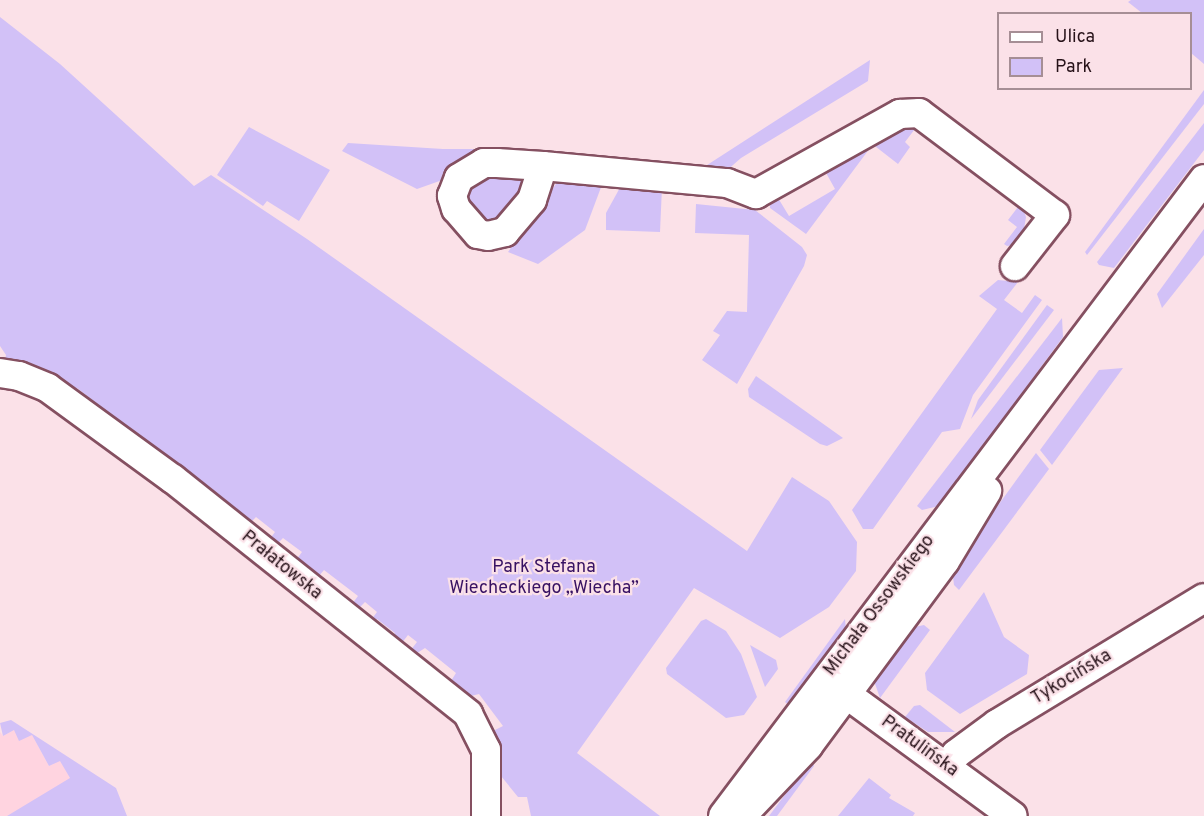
<!DOCTYPE html>
<meta charset="utf-8">
<style>
body{margin:0}
#map{position:relative;width:1204px;height:816px;overflow:hidden;background:#fbe1e8;font-family:Overpass,sans-serif}
div>[style]{position:absolute}
.built>*{inset:0;background:#ffd4e0}
.green>*{inset:0;background:#d2c1f7}
.roads{filter:drop-shadow(2px 0 #855061) drop-shadow(-2px 0 #855061) drop-shadow(0 2px #855061) drop-shadow(0 -2px #855061)}
.minor>*{height:28px;margin:-14px;padding:0 14px;transform-origin:14px;border-radius:14px;background:#fff}
span{translate:-50% -50%;white-space:nowrap;text-align:center;line-height:1.15;-webkit-text-stroke:4.5px #fbe1e8;paint-order:stroke}
.street-label{font-size:18px;color:#271219}
.park-label{font-size:18px;color:#381263}
.legend{position:absolute;left:997px;top:12px;width:195px;height:78px;box-sizing:border-box;background:#fbe1e8;border:2px solid #a68e95;margin:0;padding:8px 10px;list-style:none;font-size:18px;color:#271219}
.legend li{display:flex;align-items:center;gap:12px;height:30px}
.legend b{width:30px;border:2px solid #a68e95}
</style>
<div id="map">
<div class="built">
<div style="clip-path:polygon(14px 730px,32px 735px,49px 766px,60px 760px,70px 778px,123px 816px,0 816px,0 732px,3px 736px)"></div>
</div>
<div class="green">
<div style="clip-path:polygon(1131px 0,1204px 0,1204px 64px,1191px 53px,1190px 14px,1142px 13px,1128px 2px)"></div>
<div style="clip-path:polygon(0 17px,60px 64px,194px 186px,211px 175px,307px 239px,747px 551px,792px 477px,829px 501px,857px 542px,856px 571px,829px 607px,780px 638px,694px 588px,577px 753px,660px 816px,531px 816px,527px 797px,518px 797px,501px 776px,491px 732px,503px 726px,479px 694px,463px 698px,467px 693px,451px 681px,456px 673px,425px 648px,411px 657px,410px 651px,417px 642px,408px 635px,401px 644px,390px 641px,395px 633px,377px 619px,371px 626px,368px 624px,377px 612px,365px 602px,358px 609px,352px 604px,358px 596px,324px 570px,318px 577px,296px 560px,302px 552px,283px 538px,276px 545px,269px 540px,275px 532px,256px 517px,249px 524px,77px 388px,72px 394px,4px 365px,6px 355px,0 346px)"></div>
<div style="clip-path:polygon(870px 60px,868px 81px,741px 158px,725px 172px,704px 167px)"></div>
<div style="clip-path:polygon(1204px 90px,1204px 104px,1087px 255px,1085px 252px)"></div>
<div style="clip-path:polygon(1204px 123px,1204px 150px,1114px 268px,1099px 265px,1097px 262px)"></div>
<div style="clip-path:polygon(918px 125px,905px 142px,910px 147px,898px 164px,871px 143px,896px 126px)"></div>
<div style="clip-path:polygon(249px 127px,330px 170px,299px 221px,267px 201px,263px 206px,217px 175px)"></div>
<div style="clip-path:polygon(348px 143px,443px 149px,486px 149px,464px 158px,448px 178px,417px 189px,342px 151px)"></div>
<div style="clip-path:polygon(865px 145px,870px 148px,806px 234px,770px 208px,770px 202px,778px 198px,789px 216px,835px 189px,825px 171px)"></div>
<div style="clip-path:polygon(478px 176px,525px 178px,526px 188px,500px 219px,478px 219px,466px 197px,468px 187px)"></div>
<div style="clip-path:polygon(558px 181px,603px 182px,585px 230px,538px 264px,508px 252px)"></div>
<div style="clip-path:polygon(622px 184px,662px 187px,660px 232px,606px 230px,606px 213px)"></div>
<div style="clip-path:polygon(1021px 203px,1026px 217px,1023px 235px,1017px 244px,1007px 246px,1004px 244px,1017px 227px,1008px 220px)"></div>
<div style="clip-path:polygon(696px 204px,755px 210px,802px 247px,807px 255px,804px 266px,737px 384px,702px 360px,720px 335px,713px 331px,727px 311px,747px 312px,749px 235px,695px 233px)"></div>
<div style="clip-path:polygon(1204px 229px,1204px 255px,1162px 308px,1157px 294px)"></div>
<div style="clip-path:polygon(998px 280px,1018px 282px,1004px 300px,1022px 313px,1035px 295px,1042px 300px,973px 395px,960px 429px,942px 432px,873px 529px,863px 529px,852px 510px,997px 309px,979px 296px)"></div>
<div style="clip-path:polygon(1047px 305px,1054px 310px,971px 419px,978px 400px)"></div>
<div style="clip-path:polygon(1062px 318px,1063px 337px,939px 506px,922px 510px,917px 506px)"></div>
<div style="clip-path:polygon(1123px 368px,1052px 465px,1040px 450px,1099px 370px)"></div>
<div style="clip-path:polygon(756px 376px,843px 438px,827px 446px,820px 444px,749px 397px,748px 389px)"></div>
<div style="clip-path:polygon(1036px 453px,1049px 469px,959px 590px,954px 585px,952px 569px)"></div>
<div style="clip-path:polygon(984px 592px,1004px 637px,1029px 655px,1027px 674px,960px 714px,927px 690px,925px 673px)"></div>
<div style="clip-path:polygon(706px 619px,726px 631px,741px 654px,757px 697px,744px 715px,726px 718px,667px 674px,666px 668px,701px 621px)"></div>
<div style="clip-path:polygon(845px 619px,846px 630px,790px 706px,785px 702px)"></div>
<div style="clip-path:polygon(924px 625px,930px 630px,880px 698px,873px 678px,910px 628px)"></div>
<div style="clip-path:polygon(750px 645px,776px 660px,778px 669px,765px 687px)"></div>
<div style="clip-path:polygon(920px 705px,955px 732px,928px 732px,905px 717px,914px 706px)"></div>
<div style="clip-path:polygon(11px 720px,116px 788px,127px 816px,7px 816px,70px 778px,60px 761px,49px 766px,32px 735px,19px 741px,14px 730px,3px 736px,0 723px)"></div>
<div style="clip-path:polygon(812px 759px,814px 766px,777px 816px,769px 816px)"></div>
<div style="clip-path:polygon(869px 778px,891px 795px,889px 798px,915px 813px,913px 816px,838px 816px)"></div>
</div>
<div class="roads">
<div class="minor">
<div style="left:543px;top:166px;width:36px;rotate:108deg"></div>
<div style="left:532px;top:200px;width:42px;rotate:130.2deg"></div>
<div style="left:505px;top:232px;width:17px;rotate:167deg"></div>
<div style="left:488px;top:236px;width:10px;rotate:-169deg"></div>
<div style="left:478px;top:234px;width:33px;rotate:-131deg"></div>
<div style="left:456px;top:209px;width:14px;rotate:-107deg"></div>
<div style="left:452px;top:196px;width:19px;rotate:-69deg"></div>
<div style="left:459px;top:178px;width:29px;rotate:-31deg"></div>
<div style="left:484px;top:163px;width:13px"></div>
<div style="left:497px;top:163px;width:46px;rotate:3.7deg"></div>
<div style="left:543px;top:166px;width:185px;rotate:5.3deg"></div>
<div style="left:727px;top:183px;width:31px;rotate:21deg"></div>
<div style="left:756px;top:194px;width:165px;rotate:-29.1deg"></div>
<div style="left:900px;top:114px;width:19px;rotate:-3deg"></div>
<div style="left:919px;top:113px;width:170px;rotate:36.9deg"></div>
<div style="left:1055px;top:215px;width:65px;rotate:128.1deg"></div>
<div style="left:0;top:373px;width:19px;rotate:9deg"></div>
<div style="left:19px;top:376px;width:31px;rotate:22deg"></div>
<div style="left:48px;top:388px;width:155px;rotate:36.1deg"></div>
<div style="left:173px;top:479px;width:377px;rotate:38.5deg"></div>
<div style="left:468px;top:714px;width:40px;rotate:63.4deg"></div>
<div style="left:486px;top:750px;width:66px;rotate:90deg"></div>
<div style="left:831px;top:683px;width:225px;rotate:36.2deg"></div>
<div style="left:946px;top:767px;width:16px;rotate:-52deg"></div>
<div style="left:956px;top:754px;width:51px;rotate:-36.2deg"></div>
<div style="left:997px;top:724px;width:242px;rotate:-31.3deg"></div>
<div style="left:749px;top:808px;width:86px;rotate:-46.4deg"></div>
<div style="left:808px;top:746px;width:230px;rotate:-53.5deg"></div>
<div style="left:945px;top:561px;width:82px;rotate:-59deg"></div>
<div style="left:723px;top:816px;width:798px;rotate:-52.94deg"></div>
</div>
</div>
<div class="street-label">
<span style="left:281px;top:566px;rotate:39deg">Prałatowska</span>
<span style="left:880px;top:606px;rotate:-53deg">Michała Ossowskiego</span>
<span style="left:1072px;top:678px;rotate:-31deg">Tykocińska</span>
<span style="left:919px;top:747px;rotate:36deg">Pratulińska</span>
</div>
<div class="park-label">
<span style="left:544px;top:579px">Park Stefana<br>Wiecheckiego „Wiecha”</span>
</div>
<ul class="legend">
<li><b style="height:8px;background:#fff"></b>Ulica</li>
<li><b style="height:16px;background:#d2c1f7"></b>Park</li>
</ul>
</div>
